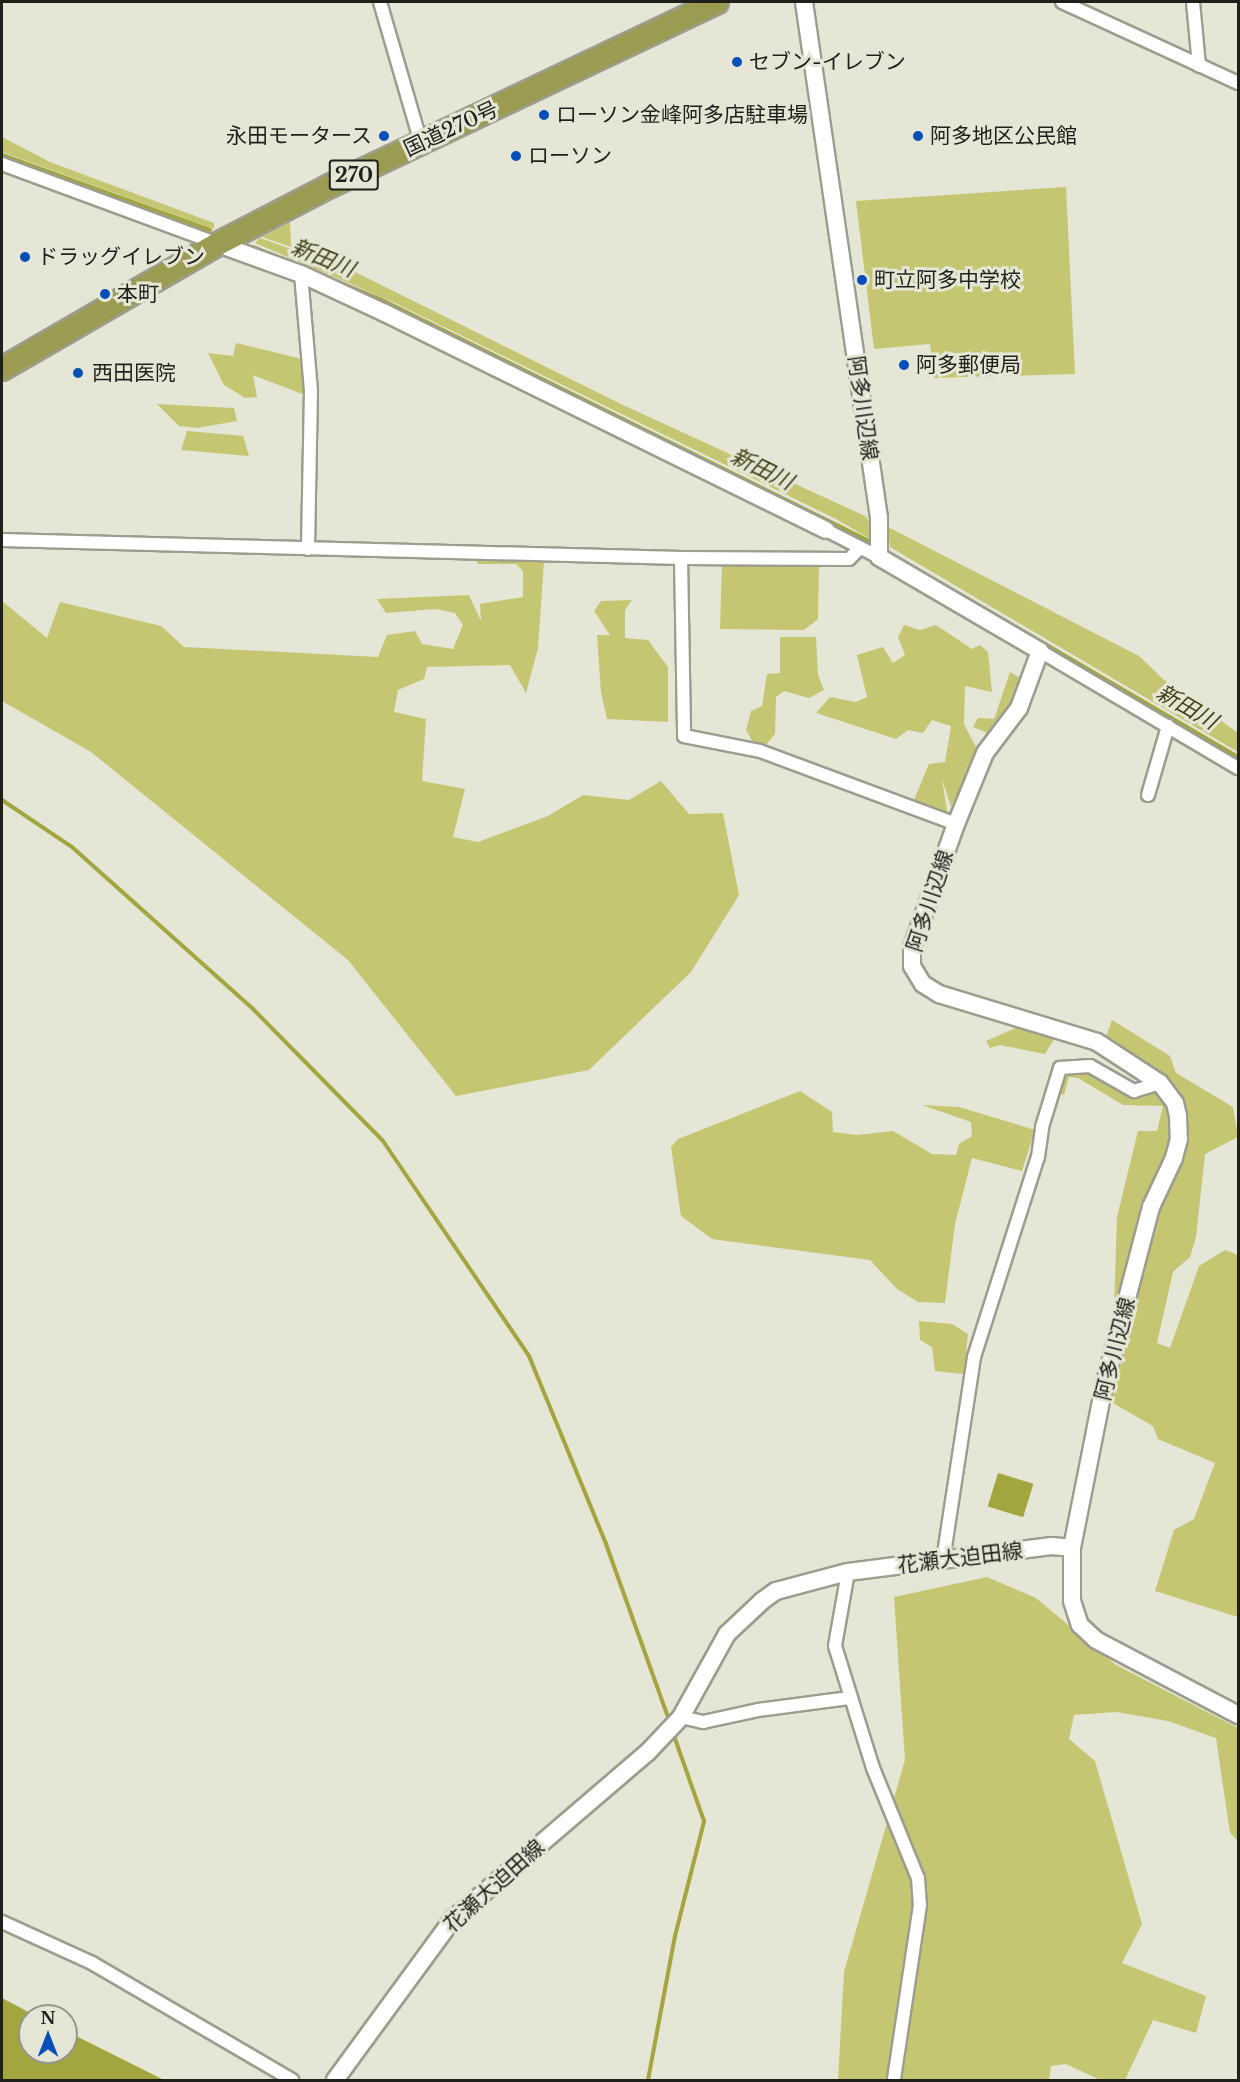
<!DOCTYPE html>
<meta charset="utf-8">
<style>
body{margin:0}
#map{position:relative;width:1240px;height:2082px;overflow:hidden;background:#e5e6d5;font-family:"Libre Baskerville","Noto Sans JP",serif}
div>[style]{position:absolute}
.green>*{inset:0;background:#c4c672}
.water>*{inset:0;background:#a3a53e;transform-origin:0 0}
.stream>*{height:4px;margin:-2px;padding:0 2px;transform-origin:2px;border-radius:2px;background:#a3a53e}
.roads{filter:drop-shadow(2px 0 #9c9d8d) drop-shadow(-2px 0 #9c9d8d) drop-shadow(0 2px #9c9d8d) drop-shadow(0 -2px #9c9d8d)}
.street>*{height:12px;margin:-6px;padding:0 6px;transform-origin:6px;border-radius:6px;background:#fff}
.secondary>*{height:16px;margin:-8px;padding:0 8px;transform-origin:8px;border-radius:8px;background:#fff}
.highway>*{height:22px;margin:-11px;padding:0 11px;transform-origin:11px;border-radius:11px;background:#9b9c52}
.dots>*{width:16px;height:16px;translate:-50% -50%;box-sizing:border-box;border:3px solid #e5e6d5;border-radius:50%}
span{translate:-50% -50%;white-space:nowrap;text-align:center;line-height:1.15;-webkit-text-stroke:6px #e5e6d5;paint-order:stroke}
.shield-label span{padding:2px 4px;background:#e5e6d5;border:2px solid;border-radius:4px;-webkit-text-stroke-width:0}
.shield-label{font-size:20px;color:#1f201a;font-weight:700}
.poi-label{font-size:21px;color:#1f201a}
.left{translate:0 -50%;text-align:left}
.right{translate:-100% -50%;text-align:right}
.street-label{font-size:21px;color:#1f201a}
.water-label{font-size:22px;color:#3f4016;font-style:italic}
.frame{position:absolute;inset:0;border:3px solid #1f201a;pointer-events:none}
.north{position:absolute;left:18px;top:2004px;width:60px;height:60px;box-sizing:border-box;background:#e5e6d5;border:2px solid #96978a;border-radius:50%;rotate:0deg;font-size:16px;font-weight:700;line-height:24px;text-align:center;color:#1f201a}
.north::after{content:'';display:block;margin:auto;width:21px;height:27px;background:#064eb8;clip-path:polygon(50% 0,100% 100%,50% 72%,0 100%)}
</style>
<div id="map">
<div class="green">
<div style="clip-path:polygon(2px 137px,50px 162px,214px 223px,214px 229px,2px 152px)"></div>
<div style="clip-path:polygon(1066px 187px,1075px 374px,934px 378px,930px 344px,874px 349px,856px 201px)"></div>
<div style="clip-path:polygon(290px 222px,291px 247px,262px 237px)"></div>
<div style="clip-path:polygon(260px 238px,351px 270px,623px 405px,865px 516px,873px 525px,872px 540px,836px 519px,395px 303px,255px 243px)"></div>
<div style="clip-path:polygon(236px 343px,302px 359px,305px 395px,253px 375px,257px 397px,245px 398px,224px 385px,208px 353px,233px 356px)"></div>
<div style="clip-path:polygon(157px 404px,234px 408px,237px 421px,197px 428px,179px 426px)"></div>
<div style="clip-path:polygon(187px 431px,243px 436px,249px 456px,181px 450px)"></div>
<div style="clip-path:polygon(888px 527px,1139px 656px,1163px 679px,1238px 733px,1238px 752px,890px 547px)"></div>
<div style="clip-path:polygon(475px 558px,544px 562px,538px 648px,526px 693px,510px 665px,427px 667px,424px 679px,398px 690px,394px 712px,426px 719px,422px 781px,465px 789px,453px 837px,478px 842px,548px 816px,583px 795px,629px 800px,661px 781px,689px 814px,723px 813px,739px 895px,691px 972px,589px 1070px,456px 1096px,348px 960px,91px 752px,2px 701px,2px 601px,47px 638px,60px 602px,161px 626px,184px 647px,378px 657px,387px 635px,415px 631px,422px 644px,453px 649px,463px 625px,455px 613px,436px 609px,386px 613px,377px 599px,469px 595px,481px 621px,480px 604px,523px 597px,523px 571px,516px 564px,478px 564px)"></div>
<div style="clip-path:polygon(722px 564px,819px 565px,818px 619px,804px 630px,720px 629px)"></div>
<div style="clip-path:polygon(632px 600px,625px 610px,625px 638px,648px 640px,668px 667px,668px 722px,607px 719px,601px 692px,597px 635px,610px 635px,594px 611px,601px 601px)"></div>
<div style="clip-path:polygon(904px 625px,920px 630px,936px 625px,972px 649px,980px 645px,988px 652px,992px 692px,965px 686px,964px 724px,978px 751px,951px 807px,942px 779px,948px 817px,913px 802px,929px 764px,945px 762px,951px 726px,932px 720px,923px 733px,908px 730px,896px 739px,816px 713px,830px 697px,856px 702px,867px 697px,857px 655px,883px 647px,893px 663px,905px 655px,898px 637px)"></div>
<div style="clip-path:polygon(780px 637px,816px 637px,818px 675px,824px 690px,809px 698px,784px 691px,776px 697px,775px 734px,765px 746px,754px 744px,746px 730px,751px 711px,762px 706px,767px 674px,780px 673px)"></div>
<div style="clip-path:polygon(1010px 672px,1025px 681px,1014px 708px,990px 734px,973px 727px,978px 718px,994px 719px)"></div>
<div style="clip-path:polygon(1112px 1020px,1170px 1056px,1176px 1073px,1233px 1107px,1238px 1137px,1205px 1154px,1196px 1237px,1190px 1257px,1173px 1272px,1157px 1343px,1170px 1348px,1199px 1266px,1225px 1250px,1238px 1255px,1238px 1617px,1155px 1591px,1174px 1530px,1194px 1519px,1215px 1463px,1158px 1439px,1153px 1426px,1111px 1402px,1117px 1217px,1138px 1131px,1157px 1131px,1163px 1106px,1123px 1105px,1078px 1078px,1069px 1077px,1064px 1095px,1058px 1092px,1065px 1070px,1073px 1069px,1097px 1076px,1132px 1097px,1159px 1091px,1163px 1077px,1106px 1037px)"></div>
<div style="clip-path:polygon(1020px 1026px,1056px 1036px,1045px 1054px,1000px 1045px,990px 1048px,986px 1041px)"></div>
<div style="clip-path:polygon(800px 1091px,832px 1112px,833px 1132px,857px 1135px,893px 1131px,932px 1154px,956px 1155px,959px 1144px,972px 1136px,971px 1122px,922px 1105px,959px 1107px,1035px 1130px,1022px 1171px,972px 1158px,955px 1224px,945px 1303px,918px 1302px,897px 1289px,870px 1260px,712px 1239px,681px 1216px,671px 1147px,678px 1139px)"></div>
<div style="clip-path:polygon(919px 1321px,952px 1324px,968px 1334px,964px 1374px,935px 1371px,932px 1347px,920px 1340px)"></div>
<div style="clip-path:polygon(987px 1577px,1036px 1598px,1116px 1665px,1238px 1728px,1238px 1841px,1230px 1833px,1216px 1738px,1168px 1721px,1116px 1712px,1074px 1715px,1069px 1739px,1095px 1761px,1142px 1924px,1122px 1963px,1206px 1996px,1196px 2033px,1153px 2020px,1125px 2080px,1100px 2080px,1066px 2064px,1051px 2066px,1049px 2080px,838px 2080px,844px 1972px,905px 1760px,894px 1597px)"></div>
</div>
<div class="water">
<div style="left:998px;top:1473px;width:37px;height:35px;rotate:17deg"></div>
<div style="clip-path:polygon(2px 1998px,36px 2016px,30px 2016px,30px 2052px,66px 2052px,66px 2031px,164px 2080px,2px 2080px)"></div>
</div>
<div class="stream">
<div style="left:2px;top:155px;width:221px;rotate:19.8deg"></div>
<div style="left:253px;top:247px;width:137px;rotate:22.3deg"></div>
<div style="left:380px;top:299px;width:552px;rotate:26.33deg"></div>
<div style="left:884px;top:550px;width:410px;rotate:30.3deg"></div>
<div style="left:2px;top:800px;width:84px;rotate:33.9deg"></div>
<div style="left:72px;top:847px;width:243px;rotate:41.8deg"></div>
<div style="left:253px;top:1009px;width:185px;rotate:45.4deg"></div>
<div style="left:383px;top:1141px;width:260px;rotate:55.8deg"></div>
<div style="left:529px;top:1356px;width:203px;rotate:67.7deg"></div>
<div style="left:606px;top:1544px;width:190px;rotate:70.3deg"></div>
<div style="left:648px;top:2080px;width:147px;rotate:-79.4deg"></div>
<div style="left:675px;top:1936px;width:119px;rotate:-75.8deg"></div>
<div style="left:704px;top:1821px;width:93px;rotate:-109.4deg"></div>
</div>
<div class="roads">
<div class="street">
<div style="left:380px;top:2px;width:147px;rotate:73.8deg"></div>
<div style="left:1062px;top:2px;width:194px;rotate:24.7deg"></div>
<div style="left:1193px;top:2px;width:64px;rotate:84.6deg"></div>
<div style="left:2px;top:164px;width:230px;rotate:20.3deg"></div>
<div style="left:301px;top:274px;width:117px;rotate:85.1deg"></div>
<div style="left:311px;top:391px;width:158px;rotate:91.1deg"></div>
<div style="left:826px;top:530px;width:59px;rotate:27deg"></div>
<div style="left:2px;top:540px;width:679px;rotate:1.52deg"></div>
<div style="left:681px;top:558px;width:168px;rotate:0.3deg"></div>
<div style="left:849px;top:559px;width:16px;rotate:-45deg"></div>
<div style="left:681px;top:558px;width:178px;rotate:89deg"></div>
<div style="left:684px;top:736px;width:77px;rotate:11.2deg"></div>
<div style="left:760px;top:751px;width:209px;rotate:20.4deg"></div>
<div style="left:1040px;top:651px;width:230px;rotate:30.6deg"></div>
<div style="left:1148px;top:795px;width:72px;rotate:-73.8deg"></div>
<div style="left:943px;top:1560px;width:205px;rotate:-81.3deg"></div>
<div style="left:974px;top:1357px;width:210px;rotate:-72.3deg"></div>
<div style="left:1038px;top:1157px;width:30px;rotate:-82deg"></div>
<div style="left:1042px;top:1127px;width:62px;rotate:-73deg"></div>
<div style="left:1060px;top:1068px;width:30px;rotate:-4deg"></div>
<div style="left:1090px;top:1066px;width:51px;rotate:29.6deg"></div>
<div style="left:1134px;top:1091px;width:27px;rotate:-17deg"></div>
<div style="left:848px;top:1572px;width:75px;rotate:100deg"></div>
<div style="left:835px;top:1646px;width:128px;rotate:72.7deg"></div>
<div style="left:873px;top:1768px;width:119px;rotate:67.8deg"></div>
<div style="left:918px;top:1878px;width:27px;rotate:86deg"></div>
<div style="left:920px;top:1905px;width:177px;rotate:98.5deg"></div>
<div style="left:681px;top:1717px;width:23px;rotate:13deg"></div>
<div style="left:703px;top:1722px;width:56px;rotate:-12.3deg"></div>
<div style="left:758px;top:1710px;width:92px;rotate:-7.5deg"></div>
<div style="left:2px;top:1922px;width:99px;rotate:24.5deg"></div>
<div style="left:92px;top:1963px;width:232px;rotate:30.3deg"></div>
</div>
<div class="secondary">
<div style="left:804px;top:2px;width:521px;rotate:81.73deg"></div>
<div style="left:879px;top:518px;width:39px;rotate:90deg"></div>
<div style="left:879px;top:557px;width:186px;rotate:30.3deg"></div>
<div style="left:1040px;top:651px;width:61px;rotate:110.2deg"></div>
<div style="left:1019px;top:708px;width:56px;rotate:127.1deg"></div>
<div style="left:985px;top:753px;width:77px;rotate:112.2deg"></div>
<div style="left:956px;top:824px;width:131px;rotate:109.7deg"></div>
<div style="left:912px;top:947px;width:19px;rotate:90deg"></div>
<div style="left:912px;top:966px;width:21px;rotate:59deg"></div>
<div style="left:923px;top:984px;width:19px;rotate:32deg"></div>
<div style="left:939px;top:994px;width:165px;rotate:16.9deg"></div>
<div style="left:1097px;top:1042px;width:75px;rotate:33.1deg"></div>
<div style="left:1160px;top:1083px;width:25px;rotate:53deg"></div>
<div style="left:1175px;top:1103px;width:13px;rotate:77deg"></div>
<div style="left:1178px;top:1116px;width:23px;rotate:88deg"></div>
<div style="left:1179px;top:1139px;width:20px;rotate:105deg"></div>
<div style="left:1174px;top:1158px;width:54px;rotate:115.1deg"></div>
<div style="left:1151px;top:1207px;width:185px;rotate:104.7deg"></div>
<div style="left:1104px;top:1386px;width:165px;rotate:101.2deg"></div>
<div style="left:1072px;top:1548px;width:53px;rotate:90deg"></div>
<div style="left:1072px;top:1601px;width:25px;rotate:72deg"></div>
<div style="left:1080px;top:1625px;width:22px;rotate:43deg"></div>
<div style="left:1096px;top:1640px;width:161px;rotate:27.8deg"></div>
<div style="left:218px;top:244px;width:88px;rotate:19.9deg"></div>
<div style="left:301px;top:274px;width:93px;rotate:24.9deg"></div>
<div style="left:385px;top:313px;width:491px;rotate:26.2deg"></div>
<div style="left:335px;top:2080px;width:200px;rotate:-53.8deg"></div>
<div style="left:453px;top:1919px;width:255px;rotate:-40.6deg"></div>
<div style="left:647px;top:1753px;width:50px;rotate:-46.6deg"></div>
<div style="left:681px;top:1717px;width:95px;rotate:-61deg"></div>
<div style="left:727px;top:1634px;width:48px;rotate:-43.3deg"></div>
<div style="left:762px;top:1601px;width:17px;rotate:-36deg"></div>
<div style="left:776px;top:1591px;width:74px;rotate:-14.8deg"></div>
<div style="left:848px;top:1572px;width:205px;rotate:-7.3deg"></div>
<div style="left:1051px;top:1546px;width:21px;rotate:5deg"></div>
</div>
<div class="highway">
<div style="left:2px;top:369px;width:250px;rotate:-30.1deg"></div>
<div style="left:218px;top:244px;width:128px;rotate:-27.4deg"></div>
<div style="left:332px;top:185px;width:426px;rotate:-25.4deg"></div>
</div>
</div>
<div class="dots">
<div style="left:737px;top:62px;background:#064eb8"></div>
<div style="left:544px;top:115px;background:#064eb8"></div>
<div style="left:384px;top:136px;background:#064eb8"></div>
<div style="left:918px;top:136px;background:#064eb8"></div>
<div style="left:516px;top:156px;background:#064eb8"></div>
<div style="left:25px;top:257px;background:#064eb8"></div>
<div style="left:862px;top:280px;background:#064eb8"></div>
<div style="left:105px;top:294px;background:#064eb8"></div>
<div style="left:904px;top:365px;background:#064eb8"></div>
<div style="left:78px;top:373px;background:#064eb8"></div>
</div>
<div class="shield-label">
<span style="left:354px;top:175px">270</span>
</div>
<div class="poi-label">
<span class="left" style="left:749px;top:62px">セブン-イレブン</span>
<span class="left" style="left:556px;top:115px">ローソン金峰阿多店駐車場</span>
<span class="right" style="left:372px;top:136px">永田モータース</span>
<span class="left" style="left:930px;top:136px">阿多地区公民館</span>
<span class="left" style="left:528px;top:156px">ローソン</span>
<span class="left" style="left:37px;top:257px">ドラッグイレブン</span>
<span class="left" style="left:874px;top:280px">町立阿多中学校</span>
<span class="left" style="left:117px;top:294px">本町</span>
<span class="left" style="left:916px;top:365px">阿多郵便局</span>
<span class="left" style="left:92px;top:373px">西田医院</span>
</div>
<div class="street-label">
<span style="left:451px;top:129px;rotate:-25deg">国道270号</span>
<span style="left:863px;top:408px;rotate:82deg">阿多川辺線</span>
<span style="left:930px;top:901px;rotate:-72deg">阿多川辺線</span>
<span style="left:1115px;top:1349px;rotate:-76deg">阿多川辺線</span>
<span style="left:960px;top:1558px;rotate:-7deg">花瀬大迫田線</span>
<span style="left:494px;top:1886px;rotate:-42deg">花瀬大迫田線</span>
</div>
<div class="water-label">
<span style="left:323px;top:258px;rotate:22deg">新田川</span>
<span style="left:762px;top:469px;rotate:26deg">新田川</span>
<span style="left:1187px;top:707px;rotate:30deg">新田川</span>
</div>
<div class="frame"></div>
<div class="north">N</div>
</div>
